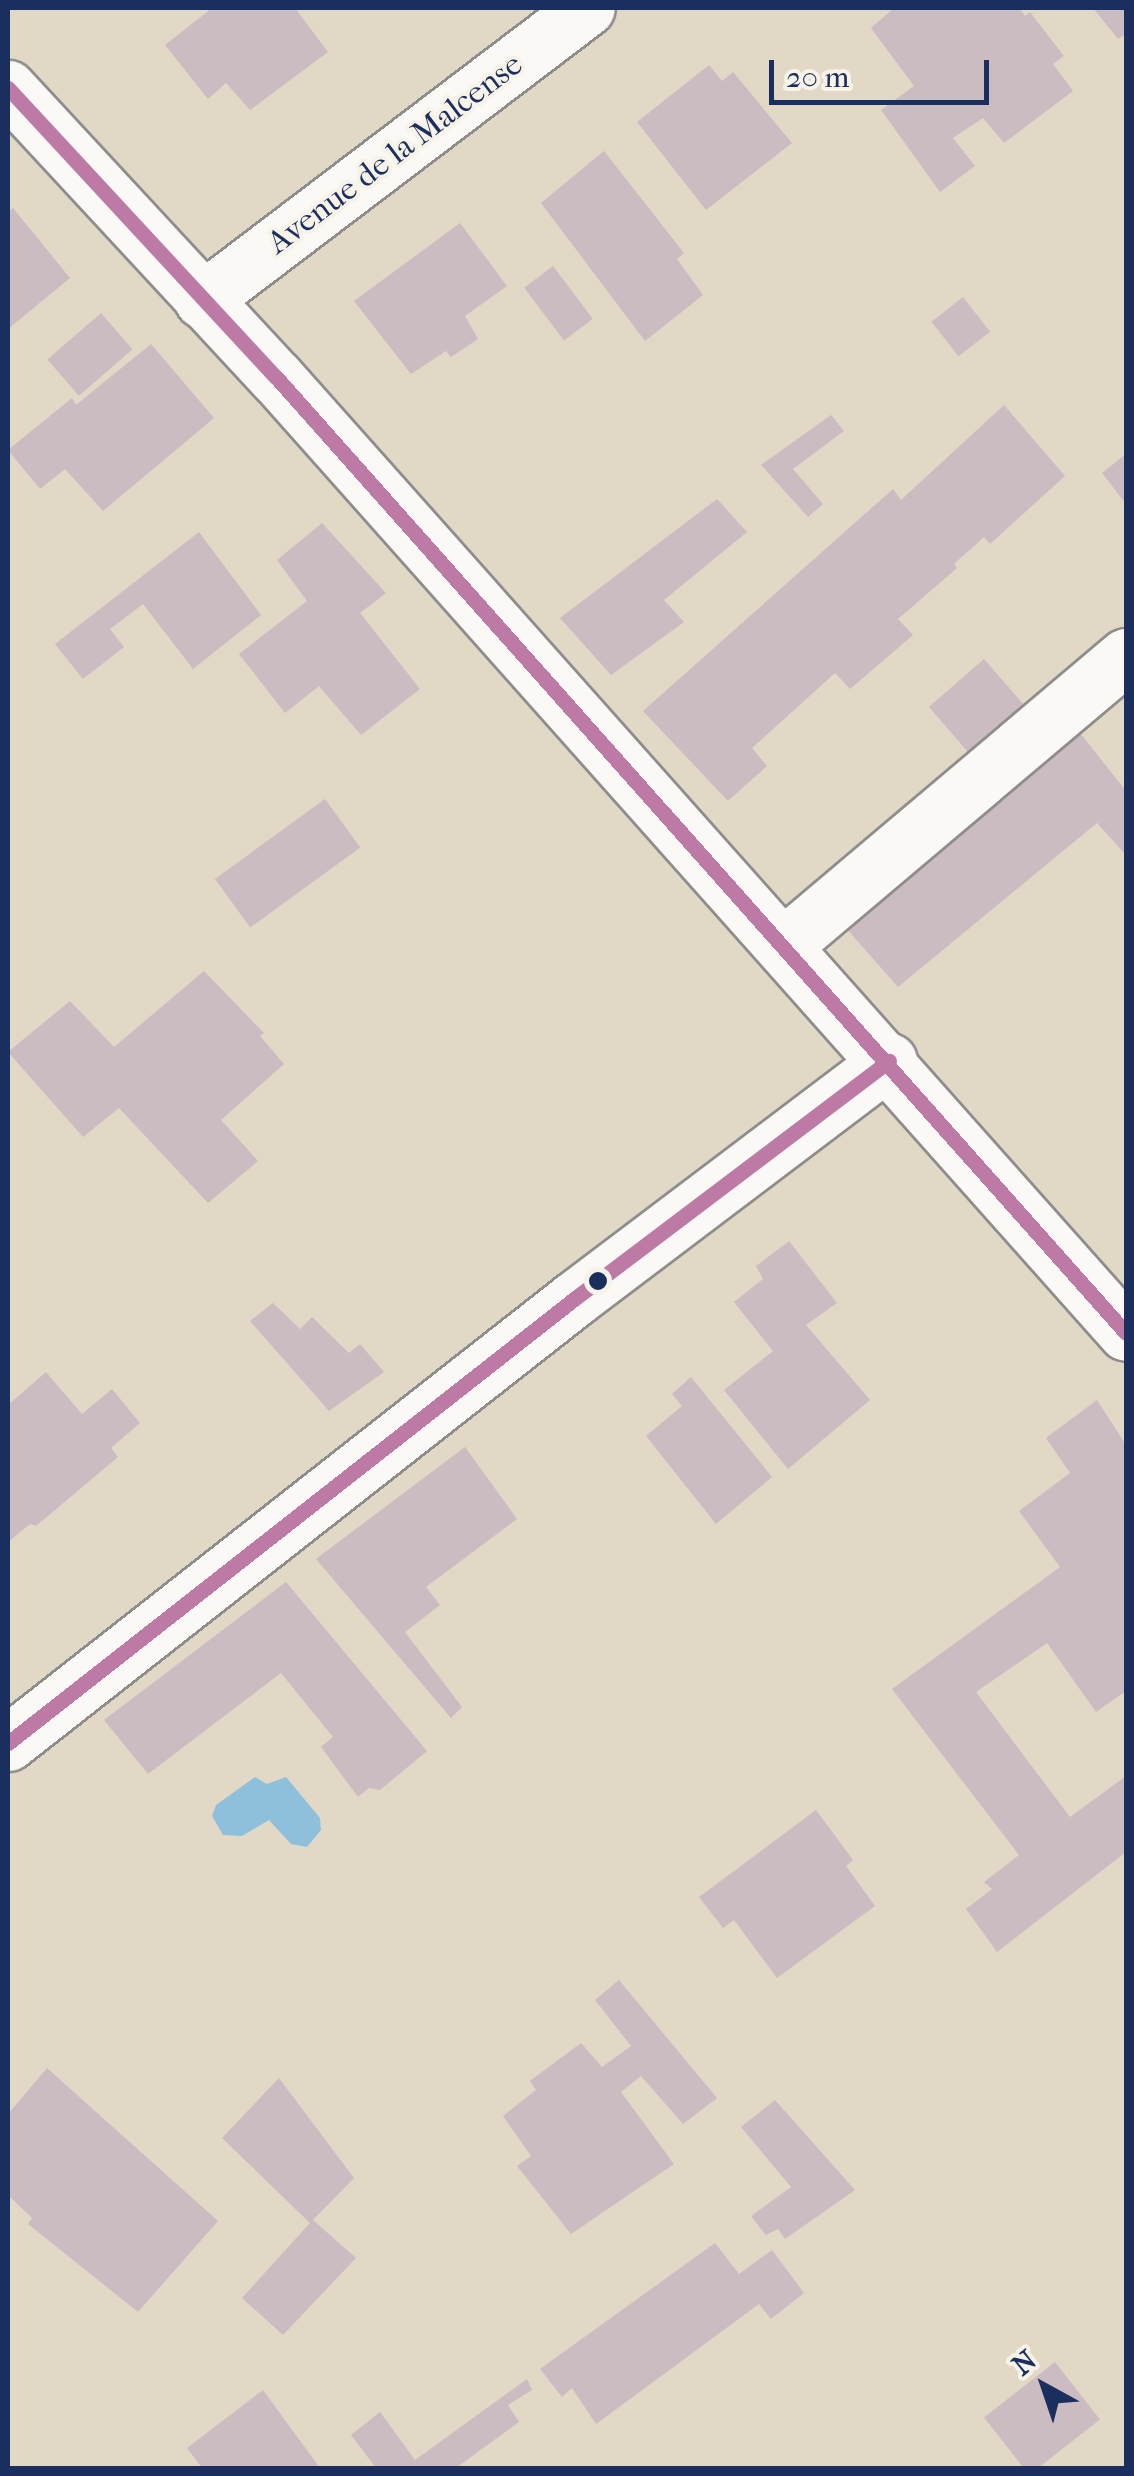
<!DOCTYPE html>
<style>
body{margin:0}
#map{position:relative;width:1134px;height:2476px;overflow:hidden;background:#e2d8c6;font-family:"IM FELL French Canon",serif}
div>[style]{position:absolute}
.water>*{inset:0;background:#8fc0db}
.building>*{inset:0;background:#cabcc0;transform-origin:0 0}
.roads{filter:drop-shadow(2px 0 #8f8d8c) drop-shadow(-2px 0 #8f8d8c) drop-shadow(0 2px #8f8d8c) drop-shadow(0 -2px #8f8d8c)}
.street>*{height:55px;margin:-27.5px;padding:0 27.5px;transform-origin:27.5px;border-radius:27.5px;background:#fbf9f6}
.bus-1>*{height:15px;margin:-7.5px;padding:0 7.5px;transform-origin:7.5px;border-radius:7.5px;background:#bc7aa5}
.dots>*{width:28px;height:28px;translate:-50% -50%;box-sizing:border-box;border:5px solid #f7f3e8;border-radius:50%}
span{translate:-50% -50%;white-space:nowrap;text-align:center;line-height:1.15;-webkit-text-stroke:8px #f7f3e8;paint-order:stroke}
.street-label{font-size:32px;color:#1b2f5e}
.frame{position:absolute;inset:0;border:10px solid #1b2f5e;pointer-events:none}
.north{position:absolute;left:994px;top:2336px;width:100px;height:100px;-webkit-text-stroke:8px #f7f3e8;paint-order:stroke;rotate:320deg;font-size:28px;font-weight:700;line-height:40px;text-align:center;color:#1b2f5e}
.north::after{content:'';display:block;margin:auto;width:35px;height:45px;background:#1b2f5e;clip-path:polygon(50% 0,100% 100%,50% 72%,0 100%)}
.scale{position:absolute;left:769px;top:60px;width:220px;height:45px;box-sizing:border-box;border:5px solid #1b2f5e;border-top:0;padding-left:12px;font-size:30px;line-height:35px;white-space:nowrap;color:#1b2f5e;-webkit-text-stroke:8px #f7f3e8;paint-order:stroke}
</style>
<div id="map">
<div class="water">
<div style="clip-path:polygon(255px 1777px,267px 1784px,286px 1777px,320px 1818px,321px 1830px,307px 1847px,291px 1844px,269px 1820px,242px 1836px,223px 1835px,212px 1816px,216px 1805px)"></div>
</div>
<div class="building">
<div style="clip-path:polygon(212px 8px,295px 8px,328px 52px,250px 110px,226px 83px,208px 99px,165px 45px)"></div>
<div style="clip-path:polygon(894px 8px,1019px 8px,1025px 16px,1030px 12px,1064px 56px,1053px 64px,1073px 91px,1004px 143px,983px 118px,953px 138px,975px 166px,940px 192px,881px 110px,914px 86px,871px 28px)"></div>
<div style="clip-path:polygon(1093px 8px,1126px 8px,1126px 34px,1118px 39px)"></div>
<div style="clip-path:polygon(709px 65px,722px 81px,733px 72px,792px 143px,706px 210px,637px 122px)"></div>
<div style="clip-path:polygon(604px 151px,684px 253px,677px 259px,703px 295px,645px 341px,541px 203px)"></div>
<div style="clip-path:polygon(13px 208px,70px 278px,8px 329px,8px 212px)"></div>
<div style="clip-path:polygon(460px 223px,507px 286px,465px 316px,478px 339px,451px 357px,446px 351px,411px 374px,354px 301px)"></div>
<div style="left:553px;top:266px;width:66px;height:36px;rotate:53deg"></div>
<div style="left:963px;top:297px;width:44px;height:40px;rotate:52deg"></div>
<div style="left:101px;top:313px;width:48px;height:71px;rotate:49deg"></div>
<div style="clip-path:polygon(151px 344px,214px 418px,103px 511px,65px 469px,40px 489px,8px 450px,72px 398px,76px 405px)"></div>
<div style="clip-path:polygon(1004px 405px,1065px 476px,990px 544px,984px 537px,954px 564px,957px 568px,898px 619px,913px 635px,850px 689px,835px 673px,752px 748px,767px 766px,728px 801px,643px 711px,893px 489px,901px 500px)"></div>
<div style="clip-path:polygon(831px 415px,844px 431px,793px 469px,823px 504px,808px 517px,761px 465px)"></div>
<div style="clip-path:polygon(1126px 454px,1126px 504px,1102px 473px)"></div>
<div style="clip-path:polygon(717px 499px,747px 532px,664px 600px,684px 622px,611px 675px,560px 618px)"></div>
<div style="clip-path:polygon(322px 523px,386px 593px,360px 613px,420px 689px,361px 735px,319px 686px,285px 713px,239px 654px,307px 601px,277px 560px)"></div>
<div style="clip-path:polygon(199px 532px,261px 615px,193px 669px,143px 604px,110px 629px,124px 647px,83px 679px,55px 644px)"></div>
<div style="left:984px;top:659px;width:65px;height:73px;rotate:49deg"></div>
<div style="clip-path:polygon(1080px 733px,1126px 791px,1126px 855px,1097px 823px,898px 987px,845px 927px)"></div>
<div style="left:325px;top:799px;width:60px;height:136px;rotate:54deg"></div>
<div style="clip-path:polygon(204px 971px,264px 1033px,260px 1036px,284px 1064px,221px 1120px,258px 1161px,208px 1203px,119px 1108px,83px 1137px,8px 1052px,70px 1001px,114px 1047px)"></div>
<div style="clip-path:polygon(789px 1241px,837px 1303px,806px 1325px,870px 1400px,788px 1469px,724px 1390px,773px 1351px,734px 1302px,763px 1279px,756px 1266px)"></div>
<div style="clip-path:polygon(273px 1303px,300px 1329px,312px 1317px,349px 1353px,360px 1344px,384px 1372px,329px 1411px,250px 1321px)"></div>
<div style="clip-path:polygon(46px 1372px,82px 1414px,112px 1389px,140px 1423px,111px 1448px,118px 1457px,36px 1526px,30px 1524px,8px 1542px,8px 1405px)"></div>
<div style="clip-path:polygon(691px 1377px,772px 1477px,716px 1524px,646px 1436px,682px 1406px,672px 1394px)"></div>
<div style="clip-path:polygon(1097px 1400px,1126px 1445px,1126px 1691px,1096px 1712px,1047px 1643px,976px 1692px,1070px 1817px,1126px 1776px,1126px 1852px,997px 1952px,966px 1909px,992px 1889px,984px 1882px,1019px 1855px,892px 1689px,1060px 1567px,1019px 1511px,1070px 1473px,1046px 1438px)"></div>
<div style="clip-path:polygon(465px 1447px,517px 1519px,426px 1587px,440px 1605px,405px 1632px,462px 1707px,451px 1718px,316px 1559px)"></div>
<div style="clip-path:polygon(286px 1582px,427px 1751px,380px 1790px,369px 1788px,358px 1797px,321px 1747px,333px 1737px,281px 1673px,148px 1774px,104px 1720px)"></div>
<div style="clip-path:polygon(816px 1810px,853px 1860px,846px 1866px,875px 1906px,777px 1978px,734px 1920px,723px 1928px,699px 1897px)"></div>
<div style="clip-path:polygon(619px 1980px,717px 2098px,683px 2124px,641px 2076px,621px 2092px,674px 2164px,571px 2234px,517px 2166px,531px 2156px,503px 2116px,536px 2090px,530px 2081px,581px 2043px,602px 2067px,631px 2046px,595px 2000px)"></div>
<div style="clip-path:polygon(47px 2068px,218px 2221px,138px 2312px,28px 2224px,32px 2218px,8px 2195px,8px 2114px)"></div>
<div style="clip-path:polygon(279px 2078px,354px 2178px,313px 2220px,356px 2258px,283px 2335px,242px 2298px,310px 2223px,222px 2138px)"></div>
<div style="clip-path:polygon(775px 2100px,855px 2190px,785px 2239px,778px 2229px,766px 2235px,751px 2216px,791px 2187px,741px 2127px)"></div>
<div style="clip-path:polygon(715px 2243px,739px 2274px,772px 2250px,804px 2293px,771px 2319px,759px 2304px,596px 2424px,572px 2388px,562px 2397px,540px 2369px)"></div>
<div style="left:1055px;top:2362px;width:73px;height:90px;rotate:52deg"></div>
<div style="clip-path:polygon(527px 2379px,532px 2390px,508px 2405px,519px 2422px,456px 2468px,376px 2468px,351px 2435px,380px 2412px,415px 2460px)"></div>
<div style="clip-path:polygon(263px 2390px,320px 2468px,202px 2468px,187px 2448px)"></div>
</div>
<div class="roads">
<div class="street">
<div style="left:8px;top:88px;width:394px;rotate:47.2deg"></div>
<div style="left:276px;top:377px;width:1279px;rotate:48.36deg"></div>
<div style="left:202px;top:300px;width:483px;rotate:-37.2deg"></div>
<div style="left:785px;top:944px;width:446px;rotate:-40.2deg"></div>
<div style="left:8px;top:1743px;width:719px;rotate:-38.11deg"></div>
<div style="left:574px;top:1299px;width:395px;rotate:-37.1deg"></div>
</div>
</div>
<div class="bus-1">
<div style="left:8px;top:88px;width:394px;rotate:47.2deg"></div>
<div style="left:276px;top:377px;width:1279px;rotate:48.36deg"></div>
<div style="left:8px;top:1743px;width:719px;rotate:-38.11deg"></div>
<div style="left:574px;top:1299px;width:395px;rotate:-37.1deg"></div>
</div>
<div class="dots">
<div style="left:598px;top:1281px;background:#1b2f5e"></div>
</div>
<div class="street-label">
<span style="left:395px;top:154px;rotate:-37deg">Avenue de la Malcense</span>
</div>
<div class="frame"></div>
<div class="north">N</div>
<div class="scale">20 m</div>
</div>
